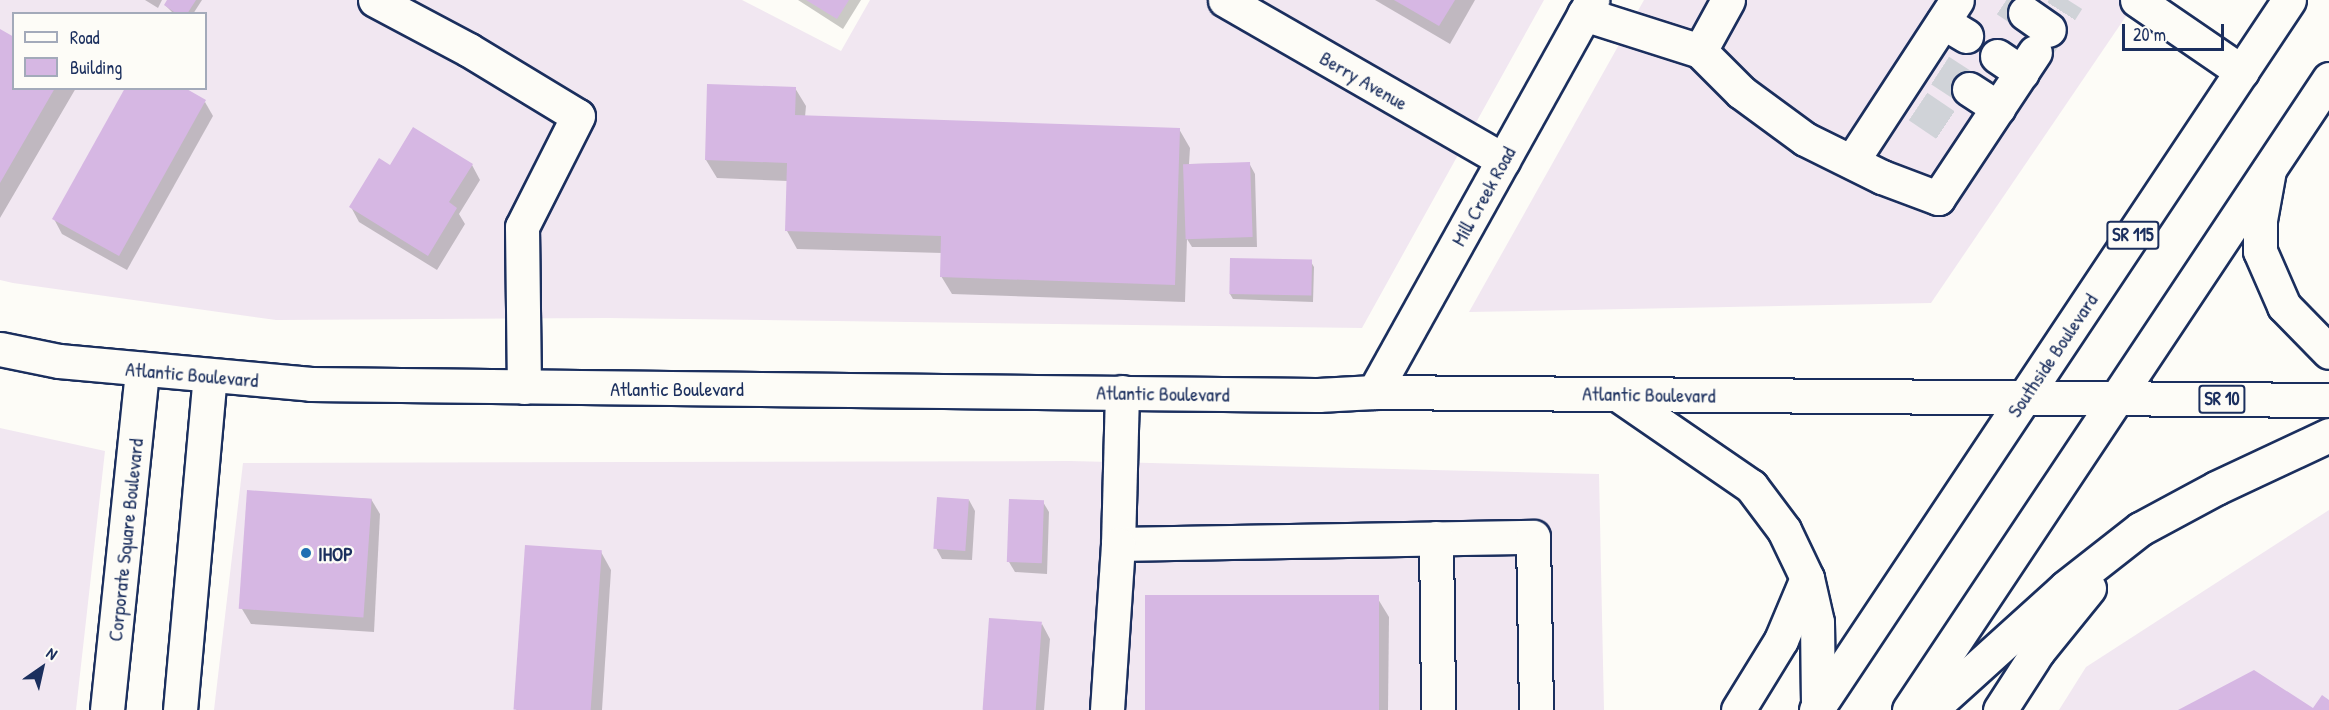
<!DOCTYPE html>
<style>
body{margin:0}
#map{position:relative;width:2329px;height:710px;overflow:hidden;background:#fdfcf7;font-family:"Patrick Hand",sans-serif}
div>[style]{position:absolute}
.built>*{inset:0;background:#f1e7f1}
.shadow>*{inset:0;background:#0003}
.building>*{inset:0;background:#d6b7e3;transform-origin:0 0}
.minor-tunnel>*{height:33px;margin-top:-16.5px;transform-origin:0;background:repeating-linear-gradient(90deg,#d0d3d8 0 33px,transparent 0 49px)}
.roads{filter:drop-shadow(2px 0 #1b2f5e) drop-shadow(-2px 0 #1b2f5e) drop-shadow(0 2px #1b2f5e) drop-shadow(0 -2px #1b2f5e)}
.minor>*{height:33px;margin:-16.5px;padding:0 16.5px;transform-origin:16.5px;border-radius:16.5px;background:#fdfcf7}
.major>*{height:33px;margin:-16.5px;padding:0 16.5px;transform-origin:16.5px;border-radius:16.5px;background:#fdfcf7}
.highway>*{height:33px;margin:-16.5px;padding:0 16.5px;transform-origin:16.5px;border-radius:16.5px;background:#fdfcf7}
.dots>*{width:16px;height:16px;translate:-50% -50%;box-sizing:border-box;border:3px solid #fdfcf7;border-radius:50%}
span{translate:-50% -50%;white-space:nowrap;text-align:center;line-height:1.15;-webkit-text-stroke:4.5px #fdfcf7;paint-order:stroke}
.shield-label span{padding:2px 4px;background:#fdfcf7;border:2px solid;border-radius:4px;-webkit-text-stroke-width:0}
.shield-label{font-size:18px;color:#1b2f5e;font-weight:700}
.street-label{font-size:20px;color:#1b2f5e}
.poi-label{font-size:20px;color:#1b2f5e;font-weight:700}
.left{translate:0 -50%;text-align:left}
.legend{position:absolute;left:12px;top:12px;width:195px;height:78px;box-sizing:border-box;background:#fdfcf7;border:2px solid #a3aaba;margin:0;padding:8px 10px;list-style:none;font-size:18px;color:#1b2f5e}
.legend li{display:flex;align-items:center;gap:12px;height:30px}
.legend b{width:30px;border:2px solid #a3aaba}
.north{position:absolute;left:12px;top:638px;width:60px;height:60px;-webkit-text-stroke:4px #fdfcf7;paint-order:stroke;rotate:34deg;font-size:16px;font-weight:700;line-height:24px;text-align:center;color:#1b2f5e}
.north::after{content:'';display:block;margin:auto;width:21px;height:27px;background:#1b2f5e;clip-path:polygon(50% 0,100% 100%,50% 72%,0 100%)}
.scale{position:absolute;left:2122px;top:24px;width:102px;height:27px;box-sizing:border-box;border:3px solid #1b2f5e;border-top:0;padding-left:8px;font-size:18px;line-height:21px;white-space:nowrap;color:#1b2f5e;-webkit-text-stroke:4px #fdfcf7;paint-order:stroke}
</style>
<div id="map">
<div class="built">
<div style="clip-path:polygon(evenodd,0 0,742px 0,841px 51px,870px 0,1544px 0,1362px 328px,608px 318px,276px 320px,13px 283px,0 280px,0 0,14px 14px,206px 14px,206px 88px,14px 88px,14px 14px)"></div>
<div style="clip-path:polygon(1644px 0,2137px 0,1931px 303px,1469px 312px)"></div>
<div style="clip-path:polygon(0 428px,105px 451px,76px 710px,0 710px)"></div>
<div style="clip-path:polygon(1070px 461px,1599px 474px,1604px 710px,214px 710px,243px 463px)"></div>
<div style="clip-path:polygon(2329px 510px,2329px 710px,2059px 710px,2086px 667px)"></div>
</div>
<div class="shadow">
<div style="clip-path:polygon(145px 0,162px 0,158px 8px)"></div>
<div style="clip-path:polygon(169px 0,202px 0,193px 14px,174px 14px,165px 5px)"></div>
<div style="clip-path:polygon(798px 0,861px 0,843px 29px)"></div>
<div style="clip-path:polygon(1375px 0,1475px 0,1450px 44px)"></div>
<div style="clip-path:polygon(0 30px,14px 88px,76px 88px,0 218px)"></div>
<div style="clip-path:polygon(795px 88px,806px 106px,805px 117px,1179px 129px,1190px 148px,1189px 164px,1249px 163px,1255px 174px,1257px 247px,1192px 247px,1187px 239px,1185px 302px,952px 294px,941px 276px,942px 253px,797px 249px,787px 231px,788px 181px,717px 178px,706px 160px)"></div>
<div style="clip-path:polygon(205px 102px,213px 116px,127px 270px,62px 234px,54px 219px)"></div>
<div style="clip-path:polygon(472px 165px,480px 180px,459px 214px,465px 224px,437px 270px,359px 222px,351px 207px,391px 167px)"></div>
<div style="clip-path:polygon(1231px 259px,1311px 262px,1314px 267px,1313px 302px,1233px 299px,1230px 294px)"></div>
<div style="clip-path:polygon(248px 492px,371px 499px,380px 514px,374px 632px,251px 624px,242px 609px)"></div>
<div style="clip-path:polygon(969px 500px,975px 511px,972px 560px,942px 559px,936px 548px)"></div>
<div style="clip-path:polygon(1043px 502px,1049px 512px,1047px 574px,1015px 572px,1009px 562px)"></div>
<div style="clip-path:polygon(601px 552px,611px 570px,602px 710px,516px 710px)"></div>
<div style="clip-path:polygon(1378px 599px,1389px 617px,1388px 710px,1146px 710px)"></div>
<div style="clip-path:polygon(1042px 624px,1050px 639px,1044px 710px,983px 710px)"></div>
</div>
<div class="building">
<div style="clip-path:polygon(167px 0,196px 0,187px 14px,177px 14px,164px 5px)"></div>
<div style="clip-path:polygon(806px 0,849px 0,837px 19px)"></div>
<div style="clip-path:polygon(1394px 0,1455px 0,1439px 26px)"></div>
<div style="clip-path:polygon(0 29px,14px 37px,14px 88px,55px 88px,0 183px)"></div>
<div style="clip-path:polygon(707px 84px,796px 87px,795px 115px,1180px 128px,1175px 285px,940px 277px,941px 236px,785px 231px,787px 163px,705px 160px)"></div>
<div style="clip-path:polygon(125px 88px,185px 88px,206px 100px,119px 256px,52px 219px)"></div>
<div style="clip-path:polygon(413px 127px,473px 164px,449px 202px,457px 208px,428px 256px,349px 207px,379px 158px,390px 165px)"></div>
<div style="left:1250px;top:162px;width:75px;height:67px;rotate:88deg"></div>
<div style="left:1230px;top:258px;width:82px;height:36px;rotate:1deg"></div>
<div style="left:247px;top:490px;width:125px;height:119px;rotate:4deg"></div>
<div style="left:937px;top:497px;width:32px;height:52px;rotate:4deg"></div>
<div style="left:1009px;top:499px;width:35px;height:63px;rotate:2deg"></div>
<div style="left:525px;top:545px;width:77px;height:165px;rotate:4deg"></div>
<div style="left:1145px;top:595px;width:234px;height:115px"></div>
<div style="left:989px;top:618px;width:53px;height:92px;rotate:4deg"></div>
<div style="clip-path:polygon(2254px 670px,2313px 708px,2322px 695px,2329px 700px,2329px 710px,2178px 710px)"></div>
</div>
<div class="minor-tunnel">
<div style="left:2006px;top:0;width:23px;rotate:34deg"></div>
<div style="left:2035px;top:52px;width:62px;rotate:-57.6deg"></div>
<div style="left:1940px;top:70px;width:35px;rotate:33deg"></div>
<div style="left:1918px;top:106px;width:41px;rotate:34.1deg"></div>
</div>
<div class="roads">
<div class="minor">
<div style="left:375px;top:0;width:106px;rotate:28deg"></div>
<div style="left:469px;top:50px;width:127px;rotate:31.2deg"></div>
<div style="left:578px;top:116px;width:124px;rotate:116.8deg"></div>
<div style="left:522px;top:227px;width:160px;rotate:89.3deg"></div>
<div style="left:1225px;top:0;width:321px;rotate:29.9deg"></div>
<div style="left:1728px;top:0;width:58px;rotate:118.8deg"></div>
<div style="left:1700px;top:51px;width:58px;rotate:45deg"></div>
<div style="left:1741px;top:92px;width:79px;rotate:36.3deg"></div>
<div style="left:1805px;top:139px;width:86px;rotate:26.3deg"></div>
<div style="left:1882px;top:177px;width:60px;rotate:20.6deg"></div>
<div style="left:1938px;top:198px;width:175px;rotate:-56.4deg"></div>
<div style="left:2137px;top:0;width:127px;rotate:34.4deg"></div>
<div style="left:2025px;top:13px;width:29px;rotate:35deg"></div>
<div style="left:1584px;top:14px;width:122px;rotate:17.7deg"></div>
<div style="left:1943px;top:22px;width:27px;rotate:31deg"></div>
<div style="left:1997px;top:56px;width:30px;rotate:34deg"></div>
<div style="left:1969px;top:89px;width:35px;rotate:33deg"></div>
<div style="left:1852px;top:161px;width:192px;rotate:-56.9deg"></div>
<div style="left:1122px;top:392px;width:152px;rotate:91.5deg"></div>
<div style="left:1118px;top:544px;width:415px;rotate:-1deg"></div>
<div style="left:1533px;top:537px;width:173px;rotate:89deg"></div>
<div style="left:1374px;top:392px;width:449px;rotate:-60.9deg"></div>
<div style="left:1436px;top:538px;width:172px;rotate:89.3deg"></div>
<div style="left:107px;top:710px;width:343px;rotate:-84.1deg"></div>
<div style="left:180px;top:710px;width:335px;rotate:-84.9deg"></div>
<div style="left:1107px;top:710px;width:166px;rotate:-86.2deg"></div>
</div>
<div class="major">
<div style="left:2269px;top:170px;width:51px;rotate:100.2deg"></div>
<div style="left:2260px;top:220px;width:31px;rotate:90deg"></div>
<div style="left:2260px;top:251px;width:60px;rotate:66.4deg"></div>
<div style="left:2284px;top:306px;width:64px;rotate:45.6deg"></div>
<div style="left:0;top:349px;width:60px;rotate:11.5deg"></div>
<div style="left:59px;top:361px;width:253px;rotate:5.2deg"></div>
<div style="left:311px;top:384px;width:1007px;rotate:0.63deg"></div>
<div style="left:1318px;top:395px;width:56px;rotate:-3.1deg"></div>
<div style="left:1374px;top:392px;width:955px;rotate:0.48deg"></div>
<div style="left:1617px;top:394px;width:163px;rotate:34.5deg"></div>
<div style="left:1751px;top:486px;width:55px;rotate:53.1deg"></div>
<div style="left:1784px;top:530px;width:53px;rotate:64.4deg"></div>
<div style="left:1807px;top:578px;width:45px;rotate:77.2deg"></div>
<div style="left:1817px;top:622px;width:86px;rotate:89.3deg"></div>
</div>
<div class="highway">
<div style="left:1738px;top:710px;width:82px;rotate:-58.4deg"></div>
<div style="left:1781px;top:640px;width:67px;rotate:-67.2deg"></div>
<div style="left:1816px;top:710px;width:853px;rotate:-56.33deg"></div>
<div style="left:1909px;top:710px;width:758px;rotate:-56.35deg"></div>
<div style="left:1930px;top:710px;width:183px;rotate:-42.1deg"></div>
<div style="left:2066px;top:587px;width:94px;rotate:-38.1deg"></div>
<div style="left:2140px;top:529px;width:86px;rotate:-28.3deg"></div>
<div style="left:2216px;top:488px;width:125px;rotate:-25.1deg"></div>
<div style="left:2000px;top:710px;width:70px;rotate:-57.2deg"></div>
<div style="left:2038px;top:651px;width:81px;rotate:-51deg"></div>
</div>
</div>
<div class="dots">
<div style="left:306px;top:553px;background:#1f6fb2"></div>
</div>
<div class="shield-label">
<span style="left:2133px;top:235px">SR 115</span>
<span style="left:2222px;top:399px">SR 10</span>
</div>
<div class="street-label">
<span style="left:1364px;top:80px;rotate:30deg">Berry Avenue</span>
<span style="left:1483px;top:196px;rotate:-61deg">Mill Creek Road</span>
<span style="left:2052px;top:355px;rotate:-56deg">Southside Boulevard</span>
<span style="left:192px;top:374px;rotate:5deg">Atlantic Boulevard</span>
<span style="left:677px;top:388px">Atlantic Boulevard</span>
<span style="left:1163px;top:393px;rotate:1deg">Atlantic Boulevard</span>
<span style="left:1649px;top:394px;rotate:1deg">Atlantic Boulevard</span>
<span style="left:125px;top:540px;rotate:-84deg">Corporate Square Boulevard</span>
</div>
<div class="poi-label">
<span class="left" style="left:318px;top:553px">IHOP</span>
</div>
<ul class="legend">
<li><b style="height:8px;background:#fdfcf7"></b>Road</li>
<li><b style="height:16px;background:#d6b7e3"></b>Building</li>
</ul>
<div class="north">N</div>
<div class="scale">20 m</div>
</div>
